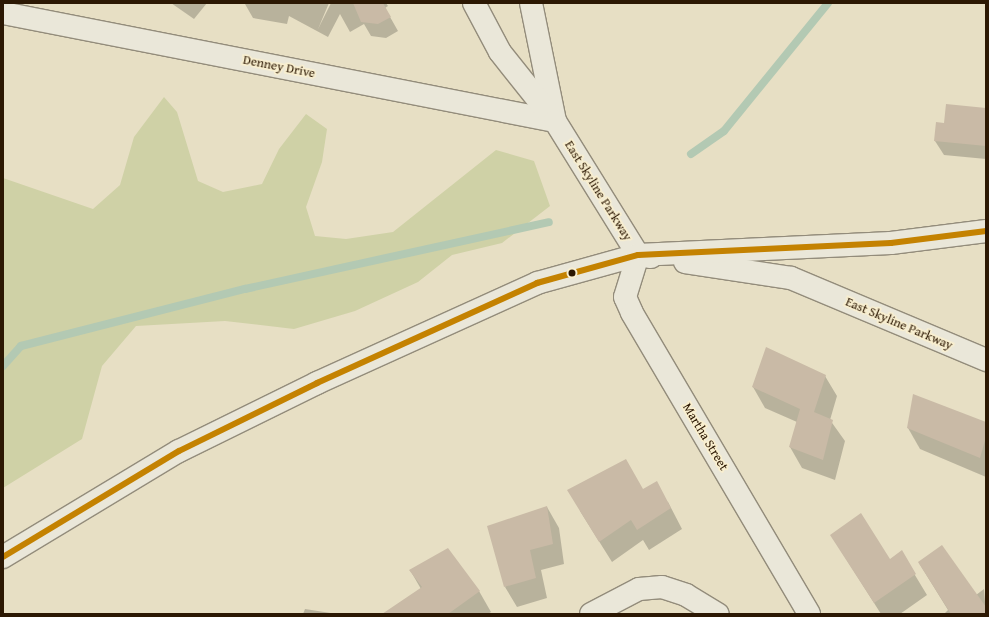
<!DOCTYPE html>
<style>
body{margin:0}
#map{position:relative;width:989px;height:617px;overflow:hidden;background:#e7dfc4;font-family:"Gentium Book Plus",serif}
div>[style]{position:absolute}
.green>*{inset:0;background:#cfd1a6}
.shadow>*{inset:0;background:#0003}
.stream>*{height:8px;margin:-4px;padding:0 4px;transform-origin:4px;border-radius:4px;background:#b3c9b3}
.building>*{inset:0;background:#c9baa6}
.roads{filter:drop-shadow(1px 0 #938c7b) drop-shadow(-1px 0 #938c7b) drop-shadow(0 1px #938c7b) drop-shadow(0 -1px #938c7b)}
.minor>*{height:22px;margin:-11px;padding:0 11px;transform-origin:11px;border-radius:11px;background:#eae7d9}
.tertiary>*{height:22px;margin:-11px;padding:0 11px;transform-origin:11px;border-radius:11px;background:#eae7d9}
.bus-1>*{height:6px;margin:-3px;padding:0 3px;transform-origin:3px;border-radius:3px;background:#c48201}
.dots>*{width:11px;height:11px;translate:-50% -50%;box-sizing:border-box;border:2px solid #f9efcf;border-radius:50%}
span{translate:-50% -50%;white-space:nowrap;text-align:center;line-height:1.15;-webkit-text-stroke:3.5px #f9efcf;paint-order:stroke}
.street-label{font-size:13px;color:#2c1803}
.frame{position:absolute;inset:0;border:4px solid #2c1803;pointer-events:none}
</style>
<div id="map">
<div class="green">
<div style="clip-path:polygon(164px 97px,177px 112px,198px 181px,223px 192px,262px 184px,279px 149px,306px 114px,327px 129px,322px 162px,306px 207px,315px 236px,346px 239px,393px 232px,496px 150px,534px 161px,550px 206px,502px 243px,452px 255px,418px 282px,355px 311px,294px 329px,225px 321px,136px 326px,102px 366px,82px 439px,3px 488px,3px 178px,93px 209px,120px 185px,134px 137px)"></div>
</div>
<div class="shadow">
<div style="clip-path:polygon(171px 3px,207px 3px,194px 19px)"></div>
<div style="clip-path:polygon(329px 3px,318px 29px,331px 3px,386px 3px,388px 6px,385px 8px,398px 31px,386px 38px,371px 36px,364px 24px,350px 32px,340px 14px,328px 37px,289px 16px,287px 24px,253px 18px,245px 4px)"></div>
<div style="clip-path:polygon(986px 109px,986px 159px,944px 155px,935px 141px,945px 124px)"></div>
<div style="clip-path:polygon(825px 376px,837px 396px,830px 420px,845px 441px,835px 480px,802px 468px,790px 447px,797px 422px,765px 408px,753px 387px)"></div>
<div style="clip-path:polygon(986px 424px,986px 477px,920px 449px,908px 428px)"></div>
<div style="clip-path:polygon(643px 490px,668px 502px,682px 529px,649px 550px,643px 540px,612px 562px,580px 511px)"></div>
<div style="clip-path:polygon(547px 507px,559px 528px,564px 564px,541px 570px,547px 598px,517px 607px,505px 587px)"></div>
<div style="clip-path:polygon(831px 535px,890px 560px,901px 552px,927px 595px,900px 614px,881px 614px)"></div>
<div style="clip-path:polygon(919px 563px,976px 595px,984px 589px,986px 614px,944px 614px,948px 610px)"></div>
<div style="clip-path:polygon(410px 570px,479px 591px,491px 612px,488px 614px,406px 614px,421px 589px)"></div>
<div style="clip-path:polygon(305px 609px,337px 614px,303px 614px)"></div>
</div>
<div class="stream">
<div style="left:691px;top:154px;width:40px;rotate:-34.9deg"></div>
<div style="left:724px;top:131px;width:165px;rotate:-50.9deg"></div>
<div style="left:3px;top:366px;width:27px;rotate:-48deg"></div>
<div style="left:21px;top:346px;width:231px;rotate:-14.3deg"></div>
<div style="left:245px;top:289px;width:311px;rotate:-12.4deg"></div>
</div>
<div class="building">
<div style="clip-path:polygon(353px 3px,383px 3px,391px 17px,378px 24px,361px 22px)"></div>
<div style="clip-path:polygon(946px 104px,986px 108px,986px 146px,934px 141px,936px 122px,944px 123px)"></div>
<div style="clip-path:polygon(766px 347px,826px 375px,814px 412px,833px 420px,823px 460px,789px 447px,800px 409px,752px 387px)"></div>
<div style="clip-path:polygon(913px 394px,986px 422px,986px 437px,980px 458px,907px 428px)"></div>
<div style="clip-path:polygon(626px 459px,643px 489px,657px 481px,671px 508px,637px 530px,631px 520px,599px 542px,567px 490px)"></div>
<div style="clip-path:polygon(547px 506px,553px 544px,530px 550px,536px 578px,504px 587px,487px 526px)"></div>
<div style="clip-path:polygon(861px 513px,890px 559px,902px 550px,916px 574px,874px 603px,830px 535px)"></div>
<div style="clip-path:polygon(942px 545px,986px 607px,986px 614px,951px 614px,918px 562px)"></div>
<div style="clip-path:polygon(448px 548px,480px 591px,448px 614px,382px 614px,422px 587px,409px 570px)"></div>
</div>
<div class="roads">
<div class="minor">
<div style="left:3px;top:13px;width:562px;rotate:11.07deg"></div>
<div style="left:555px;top:121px;width:120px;rotate:-101.5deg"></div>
<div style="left:638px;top:255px;width:44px;rotate:107.2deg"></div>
<div style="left:625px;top:297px;width:17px;rotate:66deg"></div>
<div style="left:632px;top:313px;width:349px;rotate:59.5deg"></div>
<div style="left:591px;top:614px;width:54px;rotate:-27.5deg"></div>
<div style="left:639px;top:589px;width:23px;rotate:-5deg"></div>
<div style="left:662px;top:587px;width:25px;rotate:18deg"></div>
<div style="left:686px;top:595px;width:37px;rotate:31deg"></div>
</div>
<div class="tertiary">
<div style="left:474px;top:3px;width:55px;rotate:62deg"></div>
<div style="left:500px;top:52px;width:88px;rotate:51.4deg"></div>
<div style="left:555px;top:121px;width:158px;rotate:58.2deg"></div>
<div style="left:638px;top:255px;width:13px;rotate:9deg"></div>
<div style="left:685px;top:262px;width:107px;rotate:8.6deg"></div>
<div style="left:791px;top:278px;width:212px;rotate:22.8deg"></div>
<div style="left:3px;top:557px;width:205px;rotate:-31.1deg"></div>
<div style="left:179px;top:451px;width:154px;rotate:-26.2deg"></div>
<div style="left:317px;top:383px;width:242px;rotate:-24.4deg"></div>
<div style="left:537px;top:283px;width:105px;rotate:-15.5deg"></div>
<div style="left:638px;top:255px;width:253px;rotate:-2.7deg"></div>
<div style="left:891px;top:243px;width:96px;rotate:-7.2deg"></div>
</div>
</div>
<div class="bus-1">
<div style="left:3px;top:557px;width:205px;rotate:-31.1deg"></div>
<div style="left:179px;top:451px;width:154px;rotate:-26.2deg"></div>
<div style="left:317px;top:383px;width:242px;rotate:-24.4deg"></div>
<div style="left:537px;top:283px;width:105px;rotate:-15.5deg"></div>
<div style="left:638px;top:255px;width:253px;rotate:-2.7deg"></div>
<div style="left:891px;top:243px;width:96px;rotate:-7.2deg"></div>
</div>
<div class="dots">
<div style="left:572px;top:273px;background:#2c1803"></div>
</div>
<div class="street-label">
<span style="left:279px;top:67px;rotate:11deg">Denney Drive</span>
<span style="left:598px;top:191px;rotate:58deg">East Skyline Parkway</span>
<span style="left:899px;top:324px;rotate:23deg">East Skyline Parkway</span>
<span style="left:705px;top:437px;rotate:59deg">Martha Street</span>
</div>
<div class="frame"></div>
</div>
